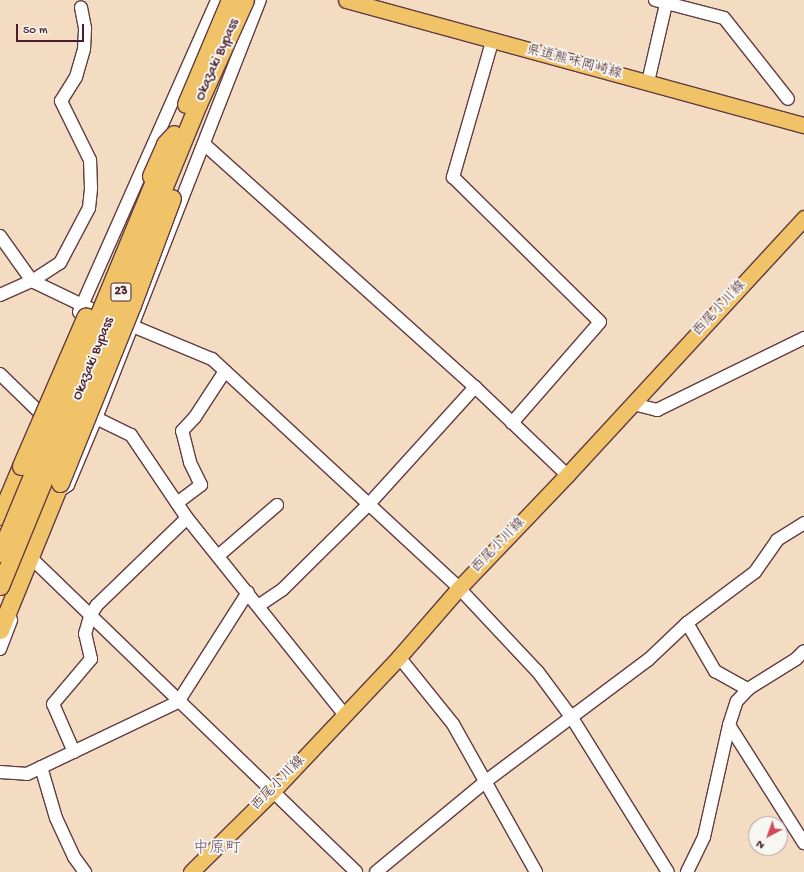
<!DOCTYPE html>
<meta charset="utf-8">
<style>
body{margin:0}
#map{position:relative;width:804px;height:872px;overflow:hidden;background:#f3dcc1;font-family:"Gochi Hand","Klee One",sans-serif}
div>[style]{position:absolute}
.roads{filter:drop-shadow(1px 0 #633b42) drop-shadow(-1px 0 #633b42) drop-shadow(0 1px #633b42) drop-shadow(0 -1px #633b42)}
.minor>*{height:12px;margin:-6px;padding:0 6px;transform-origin:6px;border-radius:6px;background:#fff}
.major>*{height:15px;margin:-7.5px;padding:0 7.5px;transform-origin:7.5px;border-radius:7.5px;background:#f1c369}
.highway>*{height:17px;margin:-8.5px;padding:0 8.5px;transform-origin:8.5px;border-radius:8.5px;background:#f1c369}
.bridges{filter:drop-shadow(1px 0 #633b42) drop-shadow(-1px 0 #633b42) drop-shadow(0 1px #633b42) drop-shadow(0 -1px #633b42)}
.highway-bridge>*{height:17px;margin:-8.5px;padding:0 8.5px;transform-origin:8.5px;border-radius:8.5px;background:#f1c369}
span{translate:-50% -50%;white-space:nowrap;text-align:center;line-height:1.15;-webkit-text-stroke:4px #f6f6f2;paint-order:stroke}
.shield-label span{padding:1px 3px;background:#f6f6f2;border:1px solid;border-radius:3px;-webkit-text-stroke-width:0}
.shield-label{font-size:13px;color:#4a1f2b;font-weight:700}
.street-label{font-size:14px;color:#4a1f2b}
.quarter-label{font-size:16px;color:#73516e}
.north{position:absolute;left:748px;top:816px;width:40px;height:40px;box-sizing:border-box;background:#f6f6f2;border:1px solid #b1a0a2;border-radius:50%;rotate:221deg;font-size:11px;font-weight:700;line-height:16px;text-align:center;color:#4a1f2b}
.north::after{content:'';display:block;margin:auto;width:14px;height:18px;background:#d1495b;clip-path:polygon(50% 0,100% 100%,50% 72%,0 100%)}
.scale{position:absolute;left:16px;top:24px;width:68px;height:18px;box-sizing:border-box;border:2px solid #4a1f2b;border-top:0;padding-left:5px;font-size:12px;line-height:14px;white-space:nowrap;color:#4a1f2b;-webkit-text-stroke:3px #f6f6f2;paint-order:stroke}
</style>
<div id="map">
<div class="roads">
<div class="minor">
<div style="left:655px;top:0;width:71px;rotate:14.6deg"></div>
<div style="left:724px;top:18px;width:103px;rotate:51.7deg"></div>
<div style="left:492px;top:42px;width:141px;rotate:106.1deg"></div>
<div style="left:453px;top:177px;width:206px;rotate:44.6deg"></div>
<div style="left:600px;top:322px;width:134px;rotate:131.1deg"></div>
<div style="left:648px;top:82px;width:84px;rotate:-77deg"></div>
<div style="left:204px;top:144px;width:364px;rotate:41.9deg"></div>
<div style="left:475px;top:387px;width:127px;rotate:43.7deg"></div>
<div style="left:0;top:236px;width:55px;rotate:54.6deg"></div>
<div style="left:32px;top:281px;width:55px;rotate:25.6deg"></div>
<div style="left:82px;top:305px;width:141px;rotate:22.6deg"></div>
<div style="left:212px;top:359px;width:337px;rotate:42.8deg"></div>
<div style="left:459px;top:588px;width:115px;rotate:46.8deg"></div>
<div style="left:538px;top:672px;width:57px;rotate:53.5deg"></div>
<div style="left:572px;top:718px;width:181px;rotate:58.1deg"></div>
<div style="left:0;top:295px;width:35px;rotate:-24deg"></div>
<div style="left:32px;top:281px;width:33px;rotate:-33deg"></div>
<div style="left:60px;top:263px;width:62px;rotate:-62.2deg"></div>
<div style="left:89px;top:208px;width:20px;rotate:-84deg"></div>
<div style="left:91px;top:188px;width:28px;rotate:-92deg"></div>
<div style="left:90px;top:160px;width:66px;rotate:-116.2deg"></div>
<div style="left:61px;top:101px;width:28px;rotate:-58deg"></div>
<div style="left:76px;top:77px;width:29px;rotate:-74deg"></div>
<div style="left:84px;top:49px;width:21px;rotate:-87deg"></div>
<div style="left:85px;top:28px;width:21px;rotate:-101deg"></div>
<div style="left:79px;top:312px;width:341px;rotate:-66.1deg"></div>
<div style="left:0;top:374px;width:52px;rotate:44.2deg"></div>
<div style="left:633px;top:404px;width:25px;rotate:14deg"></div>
<div style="left:657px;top:410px;width:164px;rotate:-26.1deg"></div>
<div style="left:96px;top:418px;width:39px;rotate:26deg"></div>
<div style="left:131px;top:435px;width:100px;rotate:56deg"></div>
<div style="left:187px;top:518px;width:253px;rotate:51.3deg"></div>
<div style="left:59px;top:491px;width:11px;rotate:-34deg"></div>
<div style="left:68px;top:485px;width:73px;rotate:-67.3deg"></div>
<div style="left:96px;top:418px;width:449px;rotate:-68.6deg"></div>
<div style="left:177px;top:503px;width:30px;rotate:-37deg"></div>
<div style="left:201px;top:485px;width:25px;rotate:-116deg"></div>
<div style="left:190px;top:462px;width:32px;rotate:-104deg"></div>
<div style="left:182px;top:431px;width:19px;rotate:-47deg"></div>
<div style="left:195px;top:417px;width:55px;rotate:-56.9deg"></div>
<div style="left:26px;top:553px;width:459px;rotate:44deg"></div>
<div style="left:218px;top:556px;width:78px;rotate:-40.8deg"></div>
<div style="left:258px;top:606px;width:30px;rotate:-34deg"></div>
<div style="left:283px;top:589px;width:121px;rotate:-44.7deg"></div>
<div style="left:369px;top:504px;width:158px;rotate:-47.8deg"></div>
<div style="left:687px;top:623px;width:56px;rotate:59.7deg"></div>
<div style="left:715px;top:671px;width:38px;rotate:29deg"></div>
<div style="left:0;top:649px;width:31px;rotate:-69deg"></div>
<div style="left:399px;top:657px;width:86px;rotate:51.1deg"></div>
<div style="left:453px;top:724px;width:170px;rotate:60.7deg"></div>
<div style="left:729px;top:725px;width:140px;rotate:57.6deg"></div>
<div style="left:74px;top:752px;width:52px;rotate:-113.6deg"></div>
<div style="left:53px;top:704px;width:59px;rotate:-49.8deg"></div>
<div style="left:91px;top:659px;width:26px;rotate:-103deg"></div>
<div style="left:85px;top:634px;width:19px;rotate:-74deg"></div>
<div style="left:90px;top:616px;width:13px;rotate:-58deg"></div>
<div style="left:97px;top:605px;width:125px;rotate:-44deg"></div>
<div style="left:41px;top:767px;width:53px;rotate:73.6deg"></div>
<div style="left:56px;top:818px;width:43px;rotate:65.2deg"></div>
<div style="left:74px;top:857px;width:19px;rotate:54deg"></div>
<div style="left:0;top:772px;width:27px;rotate:4deg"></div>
<div style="left:27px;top:774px;width:167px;rotate:-25.5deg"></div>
<div style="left:178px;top:702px;width:130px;rotate:-57.5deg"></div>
<div style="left:376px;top:872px;width:143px;rotate:-39.6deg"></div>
<div style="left:486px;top:781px;width:202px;rotate:-36.8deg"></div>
<div style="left:648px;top:660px;width:54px;rotate:-43.5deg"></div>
<div style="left:687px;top:623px;width:85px;rotate:-36.9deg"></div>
<div style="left:755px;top:572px;width:39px;rotate:-55deg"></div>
<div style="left:777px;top:540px;width:32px;rotate:-32deg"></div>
<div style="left:687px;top:872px;width:39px;rotate:-64deg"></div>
<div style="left:704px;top:837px;width:115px;rotate:-77.4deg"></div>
<div style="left:729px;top:725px;width:25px;rotate:-72deg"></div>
<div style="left:737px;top:701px;width:16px;rotate:-47deg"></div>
<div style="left:748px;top:689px;width:57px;rotate:-32deg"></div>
<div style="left:796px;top:659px;width:11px;rotate:-45deg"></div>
</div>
<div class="major">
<div style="left:346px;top:0;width:475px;rotate:15.3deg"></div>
<div style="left:191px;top:872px;width:114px;rotate:-44.6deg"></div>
<div style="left:272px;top:792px;width:185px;rotate:-46.7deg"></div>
<div style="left:399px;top:657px;width:91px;rotate:-49deg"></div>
<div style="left:459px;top:588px;width:156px;rotate:-46.3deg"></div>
<div style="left:567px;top:475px;width:350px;rotate:-47.3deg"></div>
</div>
<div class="highway">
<div style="left:0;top:516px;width:54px;rotate:-67.2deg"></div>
<div style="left:0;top:630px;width:159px;rotate:-67.8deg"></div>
</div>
</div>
<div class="bridges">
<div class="highway-bridge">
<div style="left:186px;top:104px;width:113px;rotate:-67.1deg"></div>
<div style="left:151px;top:176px;width:35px;rotate:-66deg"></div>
<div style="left:165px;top:144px;width:13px;rotate:-48deg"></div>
<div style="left:21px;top:466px;width:163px;rotate:-66.6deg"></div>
<div style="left:60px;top:483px;width:192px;rotate:-68deg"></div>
<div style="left:132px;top:305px;width:114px;rotate:-69.5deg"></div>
<div style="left:0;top:553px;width:418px;rotate:-67.5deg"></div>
<div style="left:0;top:586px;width:521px;rotate:-67.67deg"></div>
<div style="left:198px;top:104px;width:114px;rotate:-65.7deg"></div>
</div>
</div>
<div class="shield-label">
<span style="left:121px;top:292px">23</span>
</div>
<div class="street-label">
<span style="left:218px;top:60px;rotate:-66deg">Okazaki Bypass</span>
<span style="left:574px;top:63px;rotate:15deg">県道熊味岡崎線</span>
<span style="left:720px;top:309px;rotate:-47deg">西尾小川線</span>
<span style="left:94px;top:359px;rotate:-68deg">Okazaki Bypass</span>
<span style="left:499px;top:546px;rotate:-46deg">西尾小川線</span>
<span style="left:279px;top:784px;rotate:-46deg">西尾小川線</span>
</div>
<div class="quarter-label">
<span style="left:217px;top:850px">中原町</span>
</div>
<div class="north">N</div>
<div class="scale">50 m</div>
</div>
